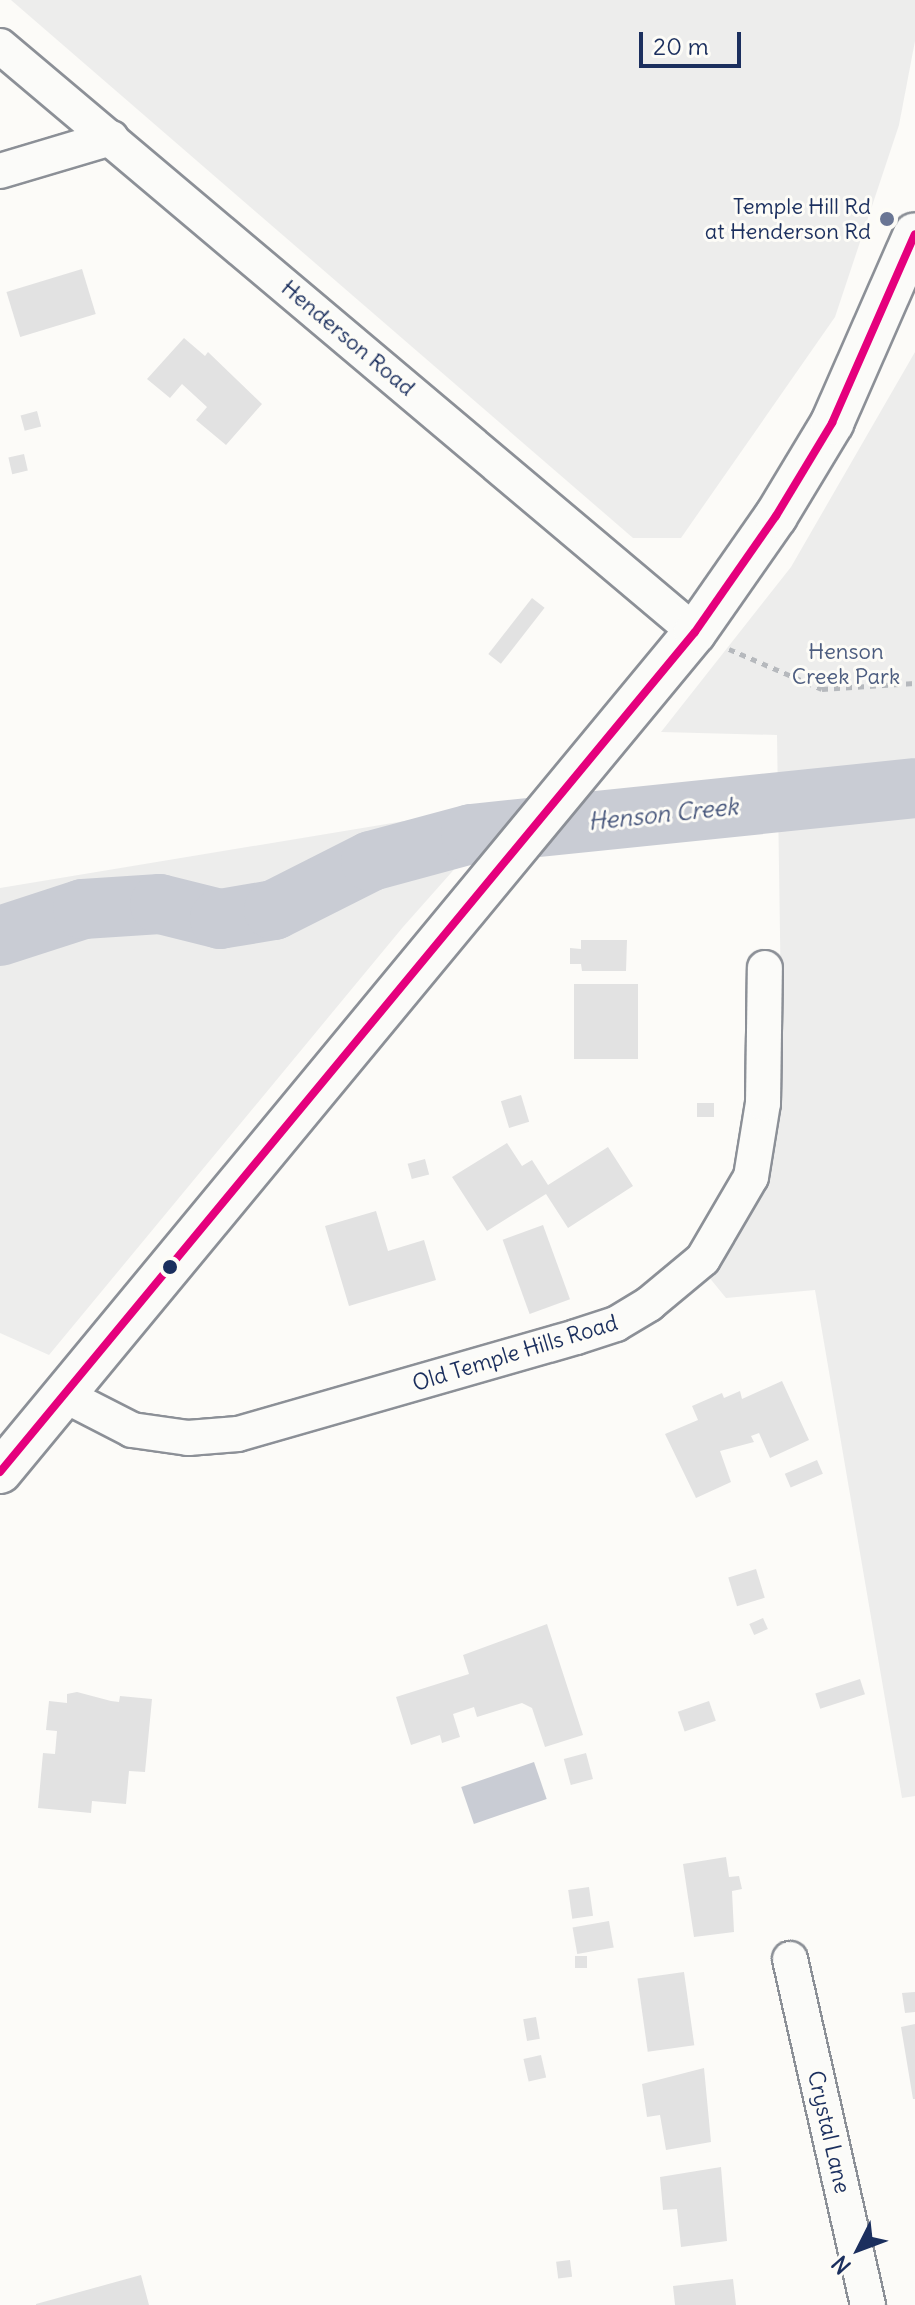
<!DOCTYPE html>
<style>
body{margin:0}
#map{position:relative;width:915px;height:2305px;overflow:hidden;background:#fcfbf8;font-family:Delius,sans-serif}
div>[style]{position:absolute}
.green>*{inset:0;background:#ededec}
.water>*{inset:0;background:#c9ccd4;transform-origin:0 0}
.river>*{height:60px;margin:-30px;padding:0 30px;transform-origin:30px;border-radius:30px;background:#c9ccd4}
.building>*{inset:0;background:#e2e2e2;transform-origin:0 0}
.path>*{height:5px;margin-top:-2.5px;transform-origin:0;background:repeating-linear-gradient(90deg,#b6b9bd 0 6px,transparent 0 12px)}
.roads{filter:drop-shadow(2px 0 #8c9097) drop-shadow(-2px 0 #8c9097) drop-shadow(0 2px #8c9097) drop-shadow(0 -2px #8c9097)}
.minor>*{height:34px;margin:-17px;padding:0 17px;transform-origin:17px;border-radius:17px;background:#fbfbf9}
.major>*{height:42px;margin:-21px;padding:0 21px;transform-origin:21px;border-radius:21px;background:#fbfbf9}
.bus-1>*{height:8px;margin:-4px;padding:0 4px;transform-origin:4px;border-radius:4px;background:#e5007d}
.dots>*{width:22px;height:22px;translate:-50% -50%;box-sizing:border-box;border:4px solid #fdfcf7;border-radius:50%}
span{translate:-50% -50%;white-space:nowrap;text-align:center;line-height:1.15;-webkit-text-stroke:6px #fdfcf7;paint-order:stroke}
.poi-label{font-size:22px;color:#1b2f5e}
.right{translate:-100% -50%;text-align:right}
.street-label{font-size:22px;color:#1b2f5e}
.park-label{font-size:22px;color:#4c5c7f}
.water-label{font-size:24px;color:#49587d;font-style:italic}
.north{position:absolute;left:819px;top:2209px;width:80px;height:80px;-webkit-text-stroke:6px #fdfcf7;paint-order:stroke;rotate:228deg;font-size:22px;font-weight:700;line-height:32px;text-align:center;color:#1b2f5e}
.north::after{content:'';display:block;margin:auto;width:28px;height:36px;background:#1b2f5e;clip-path:polygon(50% 0,100% 100%,50% 72%,0 100%)}
.scale{position:absolute;left:639px;top:32px;width:102px;height:36px;box-sizing:border-box;border:4px solid #1b2f5e;border-top:0;padding-left:10px;font-size:24px;line-height:28px;white-space:nowrap;color:#1b2f5e;-webkit-text-stroke:6px #fdfcf7;paint-order:stroke}
</style>
<div id="map">
<div class="green">
<div style="clip-path:polygon(11px 0,915px 0,915px 41px,899px 125px,835px 317px,681px 538px,633px 538px)"></div>
<div style="clip-path:polygon(915px 352px,915px 1796px,902px 1798px,815px 1290px,726px 1298px,704px 1271px,782px 1067px,777px 735px,661px 732px,791px 567px)"></div>
<div style="clip-path:polygon(513px 803px,403px 927px,49px 1355px,0 1333px,0 888px)"></div>
</div>
<div class="water">
<div style="left:534px;top:1762px;width:39px;height:77px;rotate:71deg"></div>
</div>
<div class="river">
<div style="left:0;top:936px;width:87px;rotate:-18deg"></div>
<div style="left:83px;top:909px;width:77px;rotate:-3.7deg"></div>
<div style="left:160px;top:904px;width:62px;rotate:14deg"></div>
<div style="left:220px;top:919px;width:55px;rotate:-9.5deg"></div>
<div style="left:274px;top:910px;width:109px;rotate:-26.8deg"></div>
<div style="left:371px;top:861px;width:104px;rotate:-15.1deg"></div>
<div style="left:471px;top:834px;width:446px;rotate:-5.9deg"></div>
</div>
<div class="building">
<div style="left:82px;top:269px;width:47px;height:79px;rotate:73deg"></div>
<div style="clip-path:polygon(184px 338px,205px 356px,208px 352px,262px 404px,226px 445px,196px 420px,207px 407px,182px 384px,170px 398px,147px 379px)"></div>
<div style="left:37px;top:411px;width:16px;height:17px;rotate:75deg"></div>
<div style="left:24px;top:454px;width:17px;height:16px;rotate:77deg"></div>
<div style="left:532px;top:598px;width:16px;height:71px;rotate:38deg"></div>
<div style="clip-path:polygon(581px 940px,627px 940px,626px 971px,582px 971px,581px 964px,570px 964px,570px 948px,581px 949px)"></div>
<div style="left:574px;top:984px;width:64px;height:75px"></div>
<div style="left:521px;top:1095px;width:28px;height:21px;rotate:73deg"></div>
<div style="left:697px;top:1103px;width:17px;height:14px"></div>
<div style="clip-path:polygon(507px 1143px,522px 1166px,532px 1160px,548px 1185px,608px 1147px,633px 1186px,568px 1228px,546px 1194px,487px 1231px,452px 1177px)"></div>
<div style="left:425px;top:1159px;width:16px;height:18px;rotate:75deg"></div>
<div style="clip-path:polygon(376px 1211px,388px 1251px,424px 1240px,436px 1280px,349px 1306px,325px 1226px)"></div>
<div style="left:543px;top:1225px;width:79px;height:43px;rotate:70deg"></div>
<div style="clip-path:polygon(782px 1381px,809px 1440px,770px 1458px,759px 1433px,751px 1436px,754px 1442px,720px 1451px,731px 1482px,696px 1498px,665px 1434px,698px 1420px,692px 1406px,722px 1393px,724px 1398px,740px 1391px,742px 1399px)"></div>
<div style="left:817px;top:1460px;width:15px;height:35px;rotate:67deg"></div>
<div style="left:756px;top:1569px;width:30px;height:29px;rotate:73deg"></div>
<div style="left:763px;top:1618px;width:12px;height:15px;rotate:66deg"></div>
<div style="clip-path:polygon(547px 1624px,583px 1735px,545px 1747px,532px 1708px,522px 1703px,477px 1717px,474px 1707px,453px 1714px,460px 1737px,442px 1743px,440px 1735px,411px 1745px,396px 1697px,469px 1674px,463px 1655px)"></div>
<div style="left:860px;top:1679px;width:16px;height:47px;rotate:72deg"></div>
<div style="clip-path:polygon(77px 1692px,111px 1701px,119px 1702px,120px 1696px,152px 1699px,145px 1772px,129px 1771px,126px 1804px,92px 1801px,91px 1813px,38px 1808px,43px 1753px,55px 1754px,57px 1731px,46px 1730px,49px 1701px,67px 1703px,67px 1694px)"></div>
<div style="left:709px;top:1701px;width:21px;height:33px;rotate:71deg"></div>
<div style="left:586px;top:1753px;width:27px;height:23px;rotate:75deg"></div>
<div style="clip-path:polygon(726px 1857px,729px 1877px,739px 1876px,742px 1889px,732px 1891px,734px 1932px,694px 1937px,683px 1864px)"></div>
<div style="left:589px;top:1887px;width:29px;height:21px;rotate:82deg"></div>
<div style="left:609px;top:1921px;width:27px;height:37px;rotate:80deg"></div>
<div style="left:575px;top:1956px;width:12px;height:12px"></div>
<div style="left:684px;top:1972px;width:74px;height:47px;rotate:82deg"></div>
<div style="clip-path:polygon(915px 1992px,915px 2012px,905px 2013px,902px 1993px)"></div>
<div style="left:536px;top:2017px;width:22px;height:13px;rotate:80deg"></div>
<div style="clip-path:polygon(915px 2024px,915px 2099px,913px 2099px,901px 2027px)"></div>
<div style="left:541px;top:2055px;width:23px;height:18px;rotate:77deg"></div>
<div style="clip-path:polygon(704px 2068px,711px 2142px,666px 2150px,660px 2115px,647px 2117px,642px 2084px)"></div>
<div style="clip-path:polygon(721px 2167px,727px 2241px,681px 2247px,677px 2209px,663px 2210px,660px 2177px)"></div>
<div style="left:570px;top:2260px;width:17px;height:14px;rotate:83deg"></div>
<div style="clip-path:polygon(141px 2275px,149px 2305px,36px 2305px,36px 2304px)"></div>
<div style="clip-path:polygon(733px 2279px,736px 2305px,675px 2305px,673px 2286px)"></div>
</div>
<div class="path">
<div style="left:729px;top:649px;width:101px;rotate:23.3deg"></div>
<div style="left:822px;top:689px;width:93px;rotate:-3.7deg"></div>
</div>
<div class="roads">
<div class="minor">
<div style="left:0;top:46px;width:909px;rotate:40.14deg"></div>
<div style="left:0;top:171px;width:116px;rotate:-16.6deg"></div>
<div style="left:64px;top:1395px;width:76px;rotate:27.2deg"></div>
<div style="left:132px;top:1430px;width:57px;rotate:8.1deg"></div>
<div style="left:188px;top:1438px;width:50px;rotate:-4.6deg"></div>
<div style="left:238px;top:1434px;width:352px;rotate:-16deg"></div>
<div style="left:576px;top:1337px;width:42px;rotate:-18deg"></div>
<div style="left:616px;top:1324px;width:39px;rotate:-31deg"></div>
<div style="left:649px;top:1304px;width:70px;rotate:-39.8deg"></div>
<div style="left:703px;top:1259px;width:95px;rotate:-59.7deg"></div>
<div style="left:751px;top:1177px;width:75px;rotate:-80.8deg"></div>
<div style="left:763px;top:1103px;width:135px;rotate:-89.2deg"></div>
<div style="left:790px;top:1959px;width:355px;rotate:77.3deg"></div>
</div>
<div class="major">
<div style="left:0;top:1472px;width:1090px;rotate:-50.4deg"></div>
<div style="left:695px;top:632px;width:141px;rotate:-55.1deg"></div>
<div style="left:776px;top:516px;width:109px;rotate:-58.9deg"></div>
<div style="left:832px;top:423px;width:206px;rotate:-66.3deg"></div>
</div>
</div>
<div class="bus-1">
<div style="left:0;top:1472px;width:1090px;rotate:-50.4deg"></div>
<div style="left:695px;top:632px;width:141px;rotate:-55.1deg"></div>
<div style="left:776px;top:516px;width:109px;rotate:-58.9deg"></div>
<div style="left:832px;top:423px;width:206px;rotate:-66.3deg"></div>
</div>
<div class="dots">
<div style="left:887px;top:219px;background:#6a7694"></div>
<div style="left:170px;top:1267px;background:#1b2f5e"></div>
</div>
<div class="poi-label">
<span class="right" style="left:871px;top:219px">Temple Hill Rd<br>at Henderson Rd</span>
</div>
<div class="street-label">
<span style="left:348px;top:338px;rotate:40deg">Henderson Road</span>
<span style="left:515px;top:1353px;rotate:-17deg">Old Temple Hills Road</span>
<span style="left:829px;top:2132px;rotate:77deg">Crystal Lane</span>
</div>
<div class="park-label">
<span style="left:846px;top:664px">Henson<br>Creek Park</span>
</div>
<div class="water-label">
<span style="left:663px;top:814px;rotate:-6deg">Henson Creek</span>
</div>
<div class="north">N</div>
<div class="scale">20 m</div>
</div>
